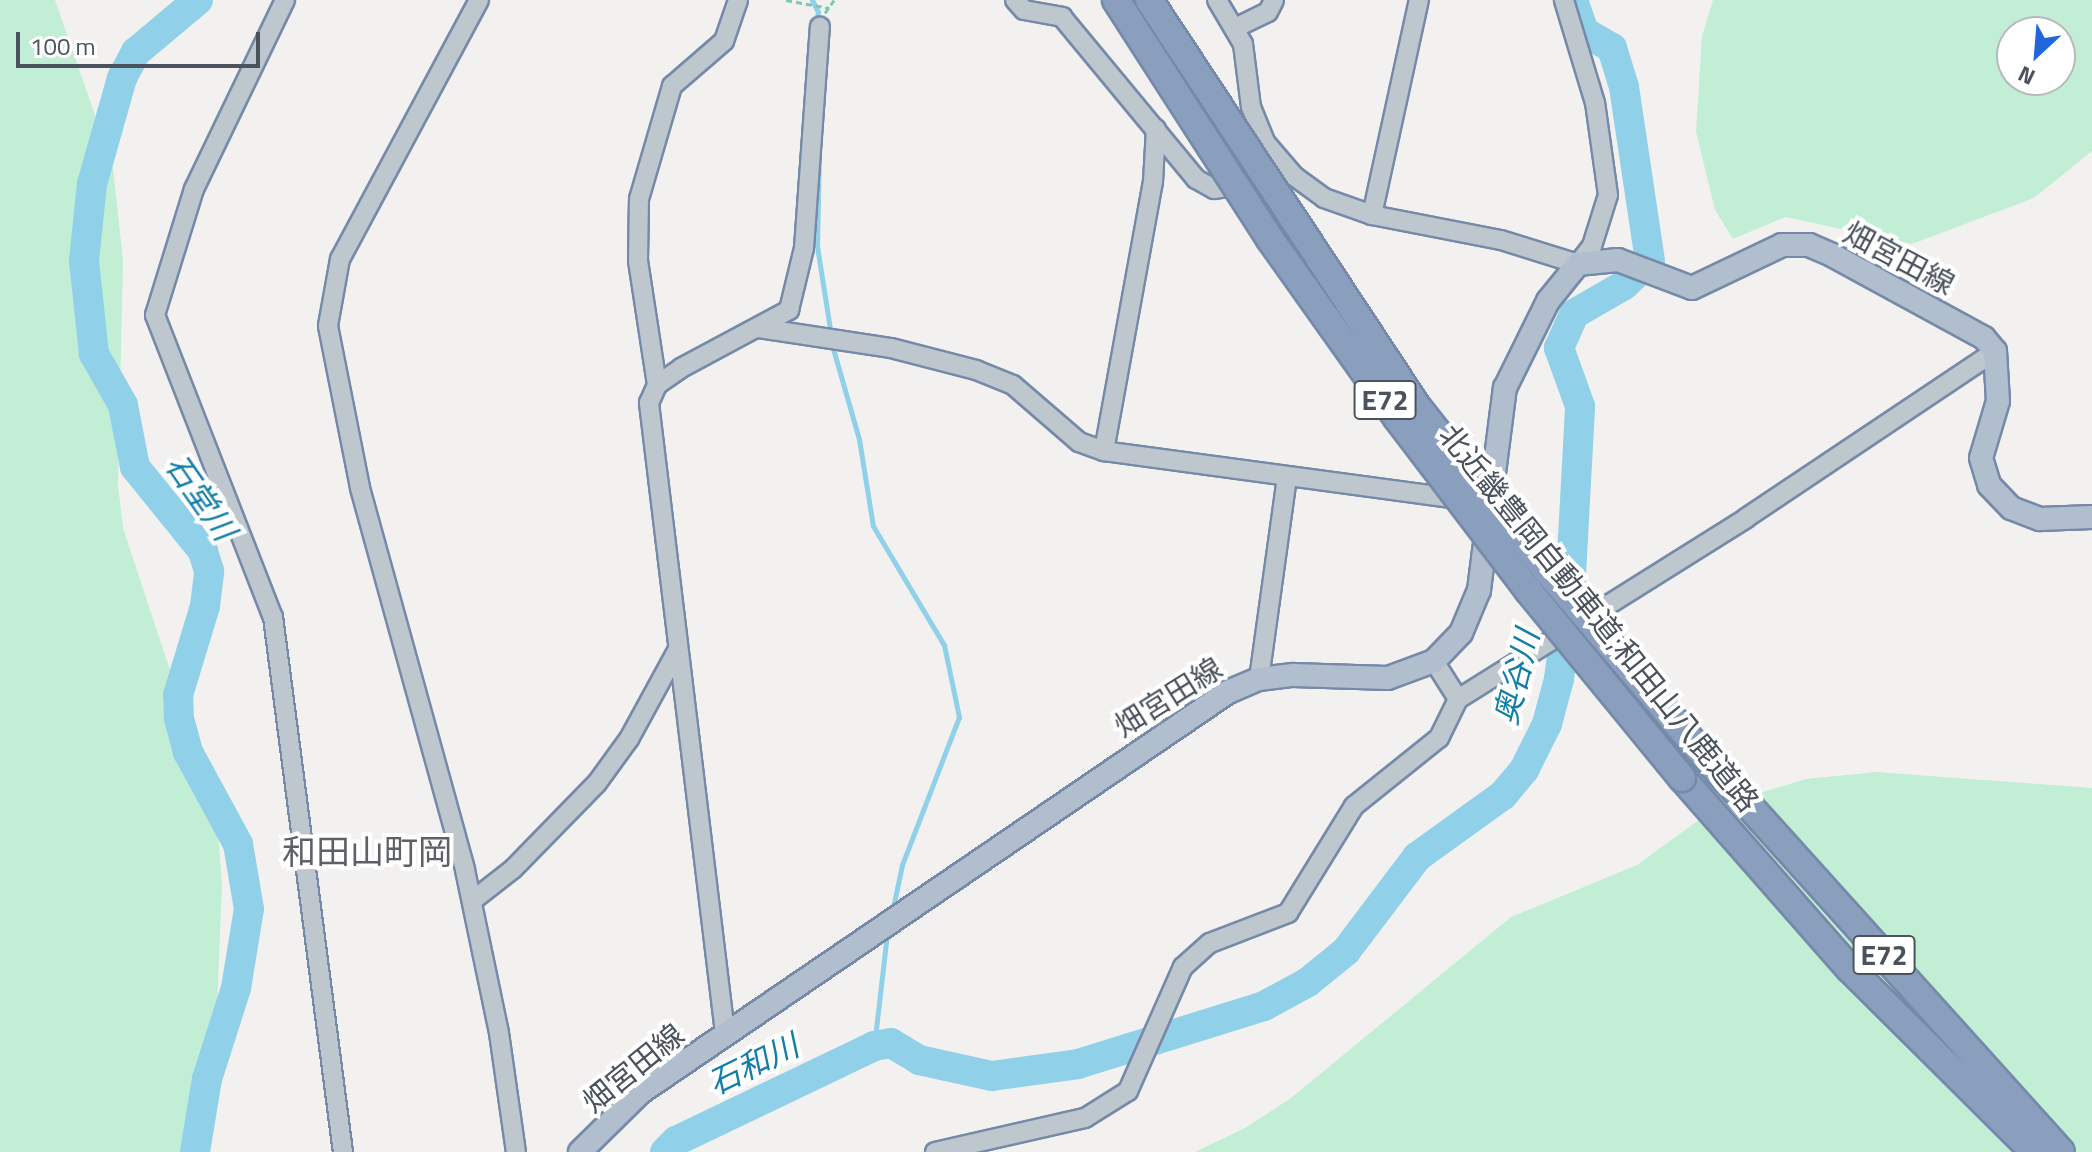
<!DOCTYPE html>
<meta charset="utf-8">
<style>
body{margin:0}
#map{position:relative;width:2092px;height:1152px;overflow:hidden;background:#f3f1f0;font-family:"Titillium Web","Noto Sans JP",sans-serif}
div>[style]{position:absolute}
.green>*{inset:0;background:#c1eed5}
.stream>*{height:5px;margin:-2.5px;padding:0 2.5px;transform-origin:2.5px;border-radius:2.5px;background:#90d1e9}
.river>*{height:30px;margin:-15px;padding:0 15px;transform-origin:15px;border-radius:15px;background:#90d1e9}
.path>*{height:3px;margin-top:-1.5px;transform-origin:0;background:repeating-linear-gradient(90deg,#7acba9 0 6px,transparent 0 10px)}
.roads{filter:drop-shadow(2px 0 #758aa9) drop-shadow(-2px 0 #758aa9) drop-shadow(0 2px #758aa9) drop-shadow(0 -2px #758aa9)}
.minor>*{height:18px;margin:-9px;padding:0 9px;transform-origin:9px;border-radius:9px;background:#bfc7ce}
.major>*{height:22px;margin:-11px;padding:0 11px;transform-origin:11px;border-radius:11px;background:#b1bece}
.highway>*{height:26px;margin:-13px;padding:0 13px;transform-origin:13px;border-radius:13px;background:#8a9fbd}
.bridges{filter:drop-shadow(2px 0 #758aa9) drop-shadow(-2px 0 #758aa9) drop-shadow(0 2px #758aa9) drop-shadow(0 -2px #758aa9)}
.highway-bridge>*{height:26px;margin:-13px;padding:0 13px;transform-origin:13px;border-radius:13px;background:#8a9fbd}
span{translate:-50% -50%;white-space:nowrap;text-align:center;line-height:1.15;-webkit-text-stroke:8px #fff;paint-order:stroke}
.shield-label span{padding:2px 6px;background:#fff;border:2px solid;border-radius:6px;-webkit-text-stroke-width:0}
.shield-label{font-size:28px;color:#49525d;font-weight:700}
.street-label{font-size:30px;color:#49525d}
.water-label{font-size:32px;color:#127ea7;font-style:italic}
.quarter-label{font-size:34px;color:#5d6065}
.north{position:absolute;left:1996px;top:16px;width:80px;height:80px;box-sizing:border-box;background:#fff;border:2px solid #b6babe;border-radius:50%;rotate:206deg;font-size:22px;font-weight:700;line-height:32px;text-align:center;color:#49525d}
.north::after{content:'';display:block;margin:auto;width:28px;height:36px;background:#2066dd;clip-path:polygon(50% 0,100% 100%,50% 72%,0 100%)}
.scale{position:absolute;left:16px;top:32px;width:244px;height:36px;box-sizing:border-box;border:4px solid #49525d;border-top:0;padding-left:10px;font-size:24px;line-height:28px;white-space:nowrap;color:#49525d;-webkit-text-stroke:6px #fff;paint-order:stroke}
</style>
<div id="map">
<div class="green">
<div style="clip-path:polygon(0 0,55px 0,113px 167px,123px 261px,118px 485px,123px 528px,216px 809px,222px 883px,216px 1035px,197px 1152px,0 1152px)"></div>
<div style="clip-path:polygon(evenodd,1713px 0,2092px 0,2092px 151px,2034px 198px,1912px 244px,1785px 217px,1733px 239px,1715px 210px,1696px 132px,1702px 36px,1713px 0,2060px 32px,2060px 80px,2012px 80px,2012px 32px,2060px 32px)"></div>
<div style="clip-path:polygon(1877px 772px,2092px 788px,2092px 1152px,1195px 1152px,1245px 1128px,1291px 1098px,1511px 917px,1637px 865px,1696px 822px,1737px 800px,1806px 779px)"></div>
</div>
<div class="stream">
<div style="left:812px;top:0;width:13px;rotate:63deg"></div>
<div style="left:818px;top:12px;width:14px;rotate:102deg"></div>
<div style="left:819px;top:150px;width:96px;rotate:91.2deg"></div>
<div style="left:817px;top:246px;width:90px;rotate:81.1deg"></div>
<div style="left:832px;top:345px;width:98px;rotate:74deg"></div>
<div style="left:859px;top:439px;width:88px;rotate:80.9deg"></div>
<div style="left:873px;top:526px;width:139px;rotate:59.2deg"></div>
<div style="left:944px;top:645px;width:74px;rotate:78.2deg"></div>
<div style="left:959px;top:717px;width:159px;rotate:111.1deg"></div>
<div style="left:902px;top:865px;width:48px;rotate:102deg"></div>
<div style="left:874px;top:1046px;width:114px;rotate:-83.4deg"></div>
</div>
<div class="river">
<div style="left:195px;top:1152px;width:74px;rotate:-80.7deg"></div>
<div style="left:207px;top:1079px;width:96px;rotate:-72.3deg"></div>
<div style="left:236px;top:988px;width:80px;rotate:-80.7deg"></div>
<div style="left:249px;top:909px;width:66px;rotate:-99.6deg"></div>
<div style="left:238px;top:844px;width:105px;rotate:-118.5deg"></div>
<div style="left:188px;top:752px;width:34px;rotate:-105deg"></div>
<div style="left:179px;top:719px;width:24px;rotate:-92deg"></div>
<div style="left:178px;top:695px;width:93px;rotate:-73.1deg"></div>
<div style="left:205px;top:606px;width:35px;rotate:-83deg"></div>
<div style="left:209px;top:571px;width:21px;rotate:-107deg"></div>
<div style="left:203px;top:551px;width:108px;rotate:-129deg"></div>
<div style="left:135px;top:467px;width:63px;rotate:-101deg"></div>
<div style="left:123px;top:405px;width:59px;rotate:-119.6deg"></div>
<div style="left:94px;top:354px;width:94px;rotate:-96.1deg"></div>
<div style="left:84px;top:261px;width:77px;rotate:-84.1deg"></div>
<div style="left:92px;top:184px;width:110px;rotate:-74.2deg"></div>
<div style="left:122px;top:78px;width:30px;rotate:-62deg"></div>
<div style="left:136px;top:52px;width:81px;rotate:-40deg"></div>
<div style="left:665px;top:1152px;width:16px;rotate:-45deg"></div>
<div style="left:676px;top:1141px;width:220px;rotate:-25.6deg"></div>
<div style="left:874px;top:1046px;width:17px;rotate:-10deg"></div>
<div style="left:891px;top:1043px;width:33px;rotate:31deg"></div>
<div style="left:919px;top:1060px;width:75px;rotate:12.4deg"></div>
<div style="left:992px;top:1076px;width:87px;rotate:-7.9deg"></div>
<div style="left:1078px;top:1064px;width:195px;rotate:-17.3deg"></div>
<div style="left:1264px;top:1006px;width:50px;rotate:-28.6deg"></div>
<div style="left:1308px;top:982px;width:49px;rotate:-39.2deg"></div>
<div style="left:1346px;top:951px;width:118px;rotate:-52.9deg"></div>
<div style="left:1417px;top:857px;width:106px;rotate:-35.8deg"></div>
<div style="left:1503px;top:795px;width:33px;rotate:-50deg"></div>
<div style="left:1524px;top:770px;width:51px;rotate:-63.4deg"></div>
<div style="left:1547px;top:724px;width:47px;rotate:-75.1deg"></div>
<div style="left:1559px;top:679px;width:87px;rotate:-82.7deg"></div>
<div style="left:1570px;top:593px;width:187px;rotate:-86.9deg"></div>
<div style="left:1580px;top:406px;width:62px;rotate:-109.9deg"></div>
<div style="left:1559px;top:348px;width:37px;rotate:-66deg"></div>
<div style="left:1574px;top:314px;width:58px;rotate:-30.1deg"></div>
<div style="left:1624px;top:285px;width:35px;rotate:-43deg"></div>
<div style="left:1650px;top:261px;width:176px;rotate:-98.5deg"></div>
<div style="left:1624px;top:87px;width:41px;rotate:-107.1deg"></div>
<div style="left:1612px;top:48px;width:32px;rotate:-150deg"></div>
<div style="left:1584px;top:32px;width:34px;rotate:-109deg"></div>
</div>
<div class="path">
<div style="left:786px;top:0;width:44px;rotate:10.5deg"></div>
<div style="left:825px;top:13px;width:16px;rotate:-55deg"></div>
</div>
<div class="roads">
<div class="minor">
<div style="left:285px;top:0;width:210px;rotate:115.7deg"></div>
<div style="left:194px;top:189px;width:132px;rotate:107.2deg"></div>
<div style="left:155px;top:315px;width:324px;rotate:68.7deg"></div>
<div style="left:273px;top:617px;width:540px;rotate:82.55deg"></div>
<div style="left:479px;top:0;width:294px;rotate:118.2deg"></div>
<div style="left:340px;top:259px;width:68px;rotate:100.2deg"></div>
<div style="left:328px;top:326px;width:165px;rotate:78.8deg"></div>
<div style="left:360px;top:488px;width:396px;rotate:74.6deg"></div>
<div style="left:465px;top:870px;width:167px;rotate:78.2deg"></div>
<div style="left:499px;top:1033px;width:120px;rotate:81.9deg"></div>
<div style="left:1015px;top:0;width:13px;rotate:48deg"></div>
<div style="left:1024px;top:10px;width:39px;rotate:10deg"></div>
<div style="left:1062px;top:17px;width:210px;rotate:50.4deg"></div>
<div style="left:1196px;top:179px;width:21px;rotate:29deg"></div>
<div style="left:1214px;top:189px;width:62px;rotate:-9.3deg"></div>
<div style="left:1217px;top:0;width:51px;rotate:59.4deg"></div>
<div style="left:1243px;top:44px;width:64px;rotate:82.8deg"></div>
<div style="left:1251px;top:107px;width:38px;rotate:68deg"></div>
<div style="left:1265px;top:142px;width:45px;rotate:49.5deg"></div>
<div style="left:1294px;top:176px;width:37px;rotate:36deg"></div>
<div style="left:1324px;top:198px;width:51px;rotate:19.5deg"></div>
<div style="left:1372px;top:215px;width:131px;rotate:11deg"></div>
<div style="left:1501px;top:240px;width:81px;rotate:17.3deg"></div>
<div style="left:1578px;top:264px;width:23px;rotate:-52deg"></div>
<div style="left:1592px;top:246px;width:53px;rotate:-72.6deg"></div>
<div style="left:1608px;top:195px;width:93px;rotate:-98deg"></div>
<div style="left:1595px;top:103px;width:108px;rotate:-106.8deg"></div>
<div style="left:1237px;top:27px;width:34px;rotate:-26deg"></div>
<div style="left:1268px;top:12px;width:13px;rotate:-63deg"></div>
<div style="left:1372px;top:215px;width:220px;rotate:-77.7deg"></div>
<div style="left:759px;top:328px;width:134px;rotate:8.6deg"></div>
<div style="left:891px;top:348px;width:88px;rotate:14.5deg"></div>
<div style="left:976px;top:370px;width:40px;rotate:22deg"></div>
<div style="left:1013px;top:385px;width:87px;rotate:40.8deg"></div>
<div style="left:1079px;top:442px;width:27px;rotate:20deg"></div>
<div style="left:1104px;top:451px;width:364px;rotate:7.7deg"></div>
<div style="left:657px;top:385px;width:125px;rotate:-98.7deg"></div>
<div style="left:638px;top:261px;width:62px;rotate:-89.1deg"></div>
<div style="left:639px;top:199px;width:118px;rotate:-73.7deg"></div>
<div style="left:672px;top:86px;width:69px;rotate:-40.9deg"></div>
<div style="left:724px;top:41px;width:43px;rotate:-71.1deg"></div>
<div style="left:1104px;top:451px;width:273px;rotate:-79.7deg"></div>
<div style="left:1153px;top:182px;width:53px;rotate:-86.8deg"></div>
<div style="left:1259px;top:679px;width:204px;rotate:-82.1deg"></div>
<div style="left:1458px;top:699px;width:340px;rotate:-32.1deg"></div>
<div style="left:1746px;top:518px;width:300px;rotate:-33.8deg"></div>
<div style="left:472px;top:901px;width:52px;rotate:-38deg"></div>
<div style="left:513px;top:869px;width:120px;rotate:-45.7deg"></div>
<div style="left:597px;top:783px;width:54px;rotate:-54deg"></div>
<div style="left:629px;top:739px;width:100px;rotate:-61.4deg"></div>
<div style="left:725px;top:1033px;width:635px;rotate:-96.88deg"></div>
<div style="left:649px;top:403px;width:20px;rotate:-66deg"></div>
<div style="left:657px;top:385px;width:29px;rotate:-35deg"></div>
<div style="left:681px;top:368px;width:123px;rotate:-28.2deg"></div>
<div style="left:789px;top:310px;width:64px;rotate:-76.4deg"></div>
<div style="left:804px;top:248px;width:222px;rotate:-85.9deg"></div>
<div style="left:935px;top:1152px;width:154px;rotate:-12.8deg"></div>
<div style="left:1085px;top:1118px;width:51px;rotate:-32.1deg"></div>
<div style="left:1128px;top:1091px;width:136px;rotate:-66.1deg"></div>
<div style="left:1183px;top:967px;width:36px;rotate:-42deg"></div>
<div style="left:1210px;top:943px;width:84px;rotate:-21deg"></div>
<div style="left:1288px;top:913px;width:126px;rotate:-58.3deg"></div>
<div style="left:1354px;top:806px;width:109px;rotate:-38.7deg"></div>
<div style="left:1439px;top:738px;width:43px;rotate:-64deg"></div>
<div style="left:1458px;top:699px;width:45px;rotate:-122.3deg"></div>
</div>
<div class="major">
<div style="left:580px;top:1152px;width:86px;rotate:-44.5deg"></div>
<div style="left:641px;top:1092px;width:710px;rotate:-34.27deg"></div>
<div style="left:1228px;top:692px;width:34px;rotate:-23deg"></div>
<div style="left:1259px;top:679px;width:34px;rotate:-7deg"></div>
<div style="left:1293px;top:675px;width:95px;rotate:1.8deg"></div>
<div style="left:1388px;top:678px;width:49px;rotate:-20.3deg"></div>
<div style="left:1434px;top:661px;width:39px;rotate:-46deg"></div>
<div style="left:1461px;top:633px;width:47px;rotate:-67.3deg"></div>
<div style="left:1479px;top:590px;width:204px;rotate:-82.7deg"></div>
<div style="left:1505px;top:388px;width:97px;rotate:-63.7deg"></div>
<div style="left:1548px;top:301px;width:48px;rotate:-51deg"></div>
<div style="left:1578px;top:264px;width:40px;rotate:-5.7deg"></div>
<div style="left:1618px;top:260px;width:79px;rotate:20.7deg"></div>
<div style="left:1692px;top:288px;width:100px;rotate:-25.5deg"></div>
<div style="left:1782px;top:245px;width:27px"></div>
<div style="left:1809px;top:245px;width:25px;rotate:23deg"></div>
<div style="left:1832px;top:255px;width:173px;rotate:28.6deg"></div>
<div style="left:1984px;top:338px;width:17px;rotate:50deg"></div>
<div style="left:1995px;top:351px;width:50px;rotate:86.6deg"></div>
<div style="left:1998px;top:401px;width:59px;rotate:106.6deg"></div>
<div style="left:1981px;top:458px;width:28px;rotate:73deg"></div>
<div style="left:1989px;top:485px;width:32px;rotate:46deg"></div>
<div style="left:2011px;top:508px;width:31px;rotate:21deg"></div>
<div style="left:2040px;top:519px;width:52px;rotate:-2.2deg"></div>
</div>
<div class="highway">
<div style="left:1706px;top:758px;width:530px;rotate:47.98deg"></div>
<div style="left:1682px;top:778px;width:254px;rotate:48.7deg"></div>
<div style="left:1850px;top:969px;width:260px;rotate:44.8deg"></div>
</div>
</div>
<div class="bridges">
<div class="highway-bridge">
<div style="left:1116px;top:0;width:284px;rotate:57.2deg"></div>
<div style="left:1270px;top:239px;width:219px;rotate:54.6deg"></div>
<div style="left:1397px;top:418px;width:216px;rotate:52.7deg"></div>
<div style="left:1528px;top:590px;width:243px;rotate:50.7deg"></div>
<div style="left:1149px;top:0;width:490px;rotate:56.6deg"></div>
<div style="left:1419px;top:409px;width:206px;rotate:51.7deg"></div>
<div style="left:1547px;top:571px;width:245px;rotate:49.6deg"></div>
</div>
</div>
<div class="shield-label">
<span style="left:1385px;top:400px">E72</span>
<span style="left:1884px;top:955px">E72</span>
</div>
<div class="street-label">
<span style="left:1899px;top:258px;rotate:28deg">畑宮田線</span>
<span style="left:1599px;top:618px;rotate:51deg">北近畿豊岡自動車道;和田山八鹿道路</span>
<span style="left:1168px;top:697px;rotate:-32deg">畑宮田線</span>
<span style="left:633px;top:1068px;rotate:-39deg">畑宮田線</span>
</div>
<div class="water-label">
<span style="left:201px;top:497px;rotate:55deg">石堂川</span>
<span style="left:1516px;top:677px;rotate:-76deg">奥谷川</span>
<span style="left:753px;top:1064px;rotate:-26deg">石和川</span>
</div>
<div class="quarter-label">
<span style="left:367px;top:852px">和田山町岡</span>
</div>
<div class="north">N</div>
<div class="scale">100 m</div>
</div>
